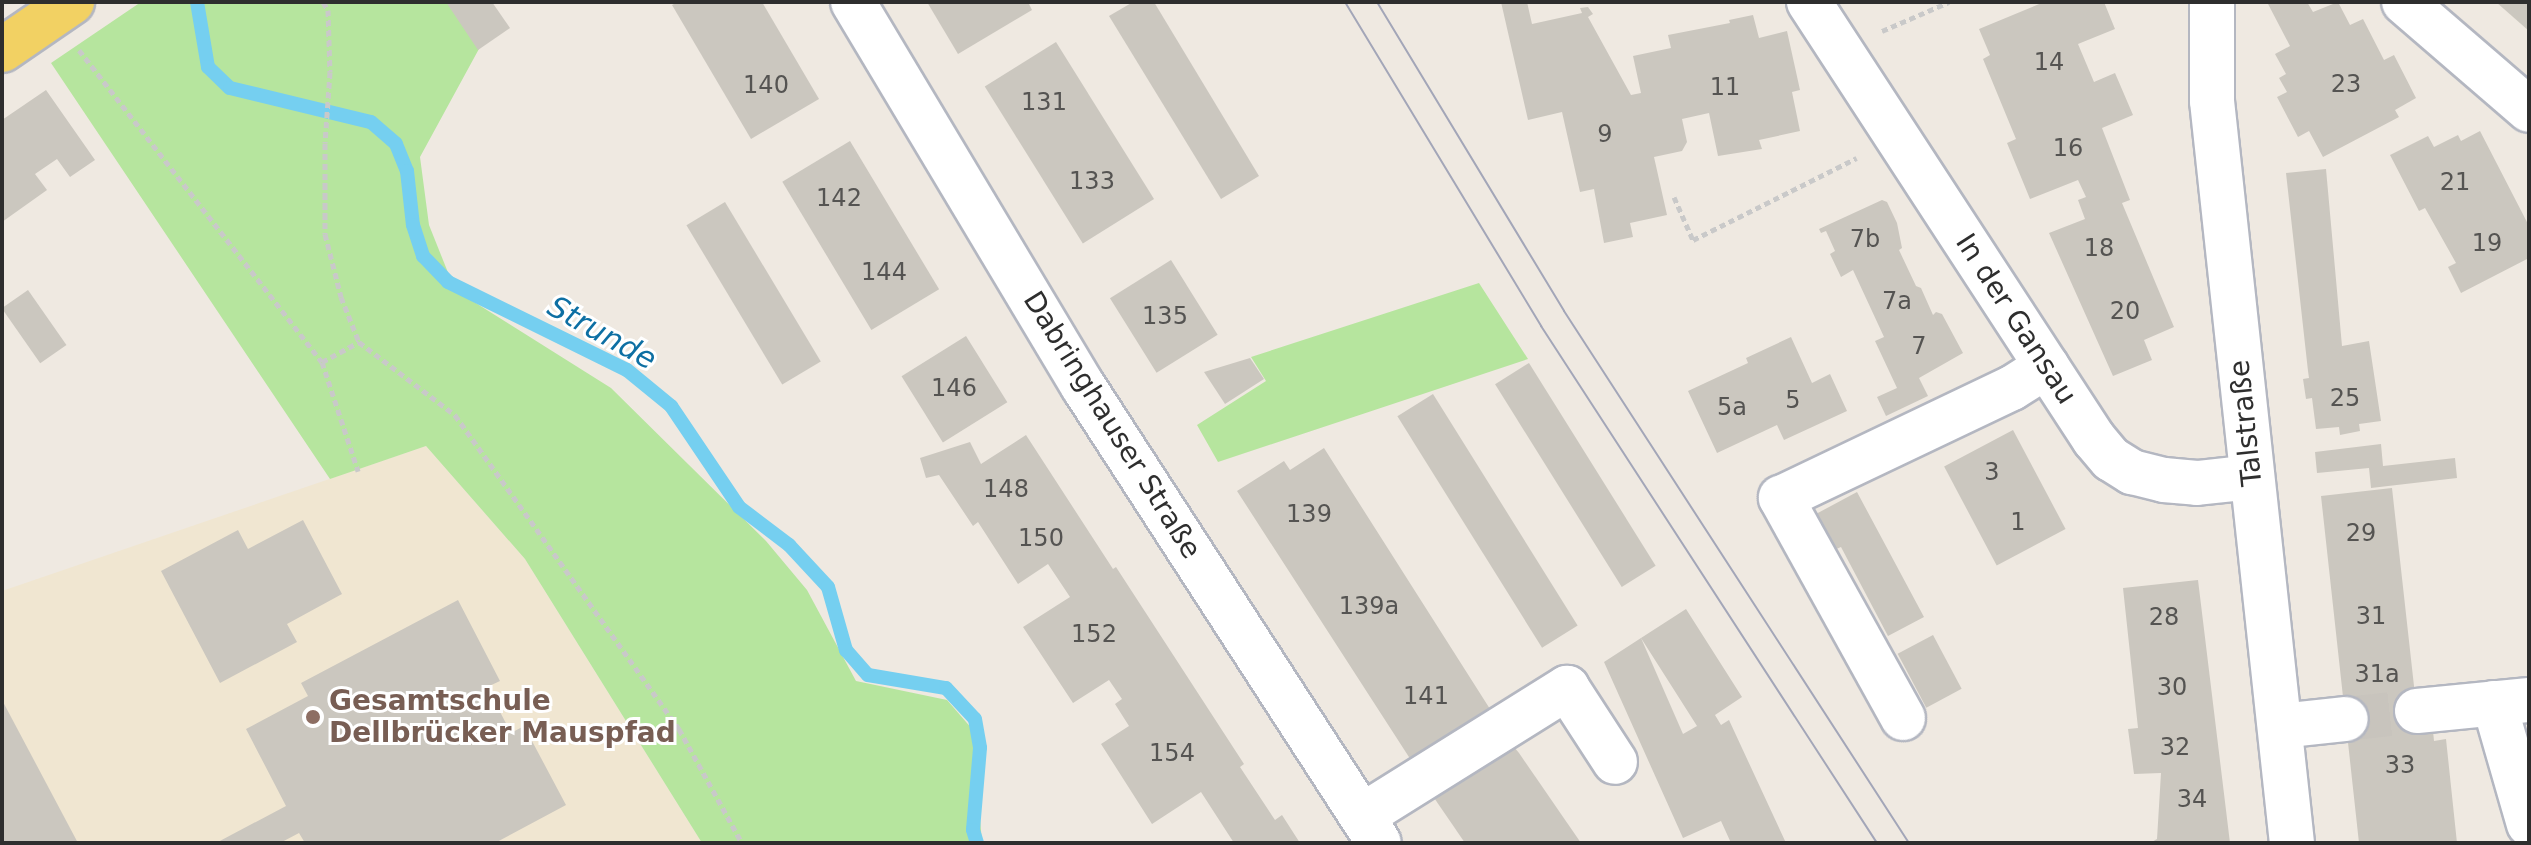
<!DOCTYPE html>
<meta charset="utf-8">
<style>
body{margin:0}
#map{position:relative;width:2531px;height:845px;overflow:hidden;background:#efe9e1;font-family:"DejaVu Sans",sans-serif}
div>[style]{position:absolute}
.education>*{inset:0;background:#f0e6d1}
.green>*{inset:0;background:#b6e59e}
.stream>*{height:14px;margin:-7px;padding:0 7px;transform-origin:7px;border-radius:7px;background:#75cff0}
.building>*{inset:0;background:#cbc7bf;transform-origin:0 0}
.minor-tunnel>*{height:44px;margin-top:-22px;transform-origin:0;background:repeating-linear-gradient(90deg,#c8c4bd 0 44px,transparent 0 66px)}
.path>*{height:5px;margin-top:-2.5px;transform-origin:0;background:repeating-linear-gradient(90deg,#c9c9c9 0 6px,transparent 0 10px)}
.roads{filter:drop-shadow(2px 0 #b4b7c1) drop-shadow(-2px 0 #b4b7c1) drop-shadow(0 2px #b4b7c1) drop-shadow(0 -2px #b4b7c1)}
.minor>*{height:44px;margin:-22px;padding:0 22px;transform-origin:22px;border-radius:22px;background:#fff}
.major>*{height:44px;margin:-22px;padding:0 22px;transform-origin:22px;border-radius:22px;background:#f2d163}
.tram>*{height:2px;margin:-1px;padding:0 1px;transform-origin:1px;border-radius:1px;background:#a3a6b8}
.dots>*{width:22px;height:22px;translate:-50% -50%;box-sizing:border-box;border:4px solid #fff;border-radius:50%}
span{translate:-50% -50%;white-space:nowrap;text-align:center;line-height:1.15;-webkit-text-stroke:6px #fff;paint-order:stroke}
.number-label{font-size:24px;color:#555452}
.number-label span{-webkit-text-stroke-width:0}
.street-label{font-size:28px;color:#2e2e2e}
.education-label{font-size:28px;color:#785e54;font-weight:700}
.left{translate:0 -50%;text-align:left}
.water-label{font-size:30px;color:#0d6fa3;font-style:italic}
.frame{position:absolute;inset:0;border:4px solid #2e2e2e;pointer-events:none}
</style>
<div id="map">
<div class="education">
<div style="clip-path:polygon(426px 446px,525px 559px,702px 843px,2px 843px,2px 591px)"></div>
</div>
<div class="green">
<div style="clip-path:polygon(141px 2px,449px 2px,480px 47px,420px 157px,429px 225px,455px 290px,611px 388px,766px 541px,807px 590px,856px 681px,947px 700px,973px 730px,982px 843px,702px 843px,525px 559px,426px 446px,330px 479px,51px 63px)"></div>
<div style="clip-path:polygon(1479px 283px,1528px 359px,1218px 462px,1197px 425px,1266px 381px,1251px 357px)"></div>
</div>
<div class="stream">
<div style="left:197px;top:2px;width:66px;rotate:80.4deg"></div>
<div style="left:208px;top:67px;width:30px;rotate:44deg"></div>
<div style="left:230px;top:88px;width:145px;rotate:13.6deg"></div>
<div style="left:371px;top:122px;width:33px;rotate:41deg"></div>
<div style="left:396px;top:144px;width:29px;rotate:68deg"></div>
<div style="left:407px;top:171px;width:54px;rotate:83.7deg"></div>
<div style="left:413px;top:225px;width:33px;rotate:72deg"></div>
<div style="left:423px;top:256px;width:36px;rotate:46deg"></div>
<div style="left:448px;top:282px;width:199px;rotate:26.2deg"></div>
<div style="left:627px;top:370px;width:57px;rotate:39.3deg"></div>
<div style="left:671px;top:406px;width:122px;rotate:56deg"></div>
<div style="left:739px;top:507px;width:63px;rotate:37.2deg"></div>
<div style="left:789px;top:545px;width:57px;rotate:47.1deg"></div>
<div style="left:828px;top:587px;width:66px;rotate:74.1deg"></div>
<div style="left:846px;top:650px;width:33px;rotate:49deg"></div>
<div style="left:868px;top:675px;width:79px;rotate:9.5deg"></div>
<div style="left:946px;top:688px;width:42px;rotate:46.9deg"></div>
<div style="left:975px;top:719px;width:29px;rotate:80deg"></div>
<div style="left:980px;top:748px;width:82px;rotate:94.9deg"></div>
<div style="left:973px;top:830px;width:14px;rotate:73deg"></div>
</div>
<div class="building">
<div style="clip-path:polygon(446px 2px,492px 2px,510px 28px,478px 50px)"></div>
<div style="clip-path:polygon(678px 2px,762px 2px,819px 99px,751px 139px,672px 5px)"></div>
<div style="clip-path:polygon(927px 2px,1028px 2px,1032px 10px,958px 54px)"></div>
<div style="clip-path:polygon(1133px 2px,1154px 2px,1259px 176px,1221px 199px,1109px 16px)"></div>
<div style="clip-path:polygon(1501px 2px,1527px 2px,1532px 24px,1582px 13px,1580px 8px,1588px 7px,1593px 14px,1588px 17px,1631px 95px,1641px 93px,1633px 56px,1671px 48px,1668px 35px,1730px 23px,1729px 20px,1753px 15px,1759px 38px,1787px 31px,1800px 90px,1792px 92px,1800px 131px,1759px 140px,1762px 149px,1718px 156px,1709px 113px,1682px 119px,1687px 142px,1682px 151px,1654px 157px,1667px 215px,1630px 223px,1633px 237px,1604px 243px,1594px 189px,1580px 192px,1562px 112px,1528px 120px)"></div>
<div style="clip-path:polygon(2044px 2px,2104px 2px,2115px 29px,2078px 44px,2094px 82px,2115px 73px,2133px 115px,2102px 128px,2130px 200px,2122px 203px,2174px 327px,2144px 340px,2152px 360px,2113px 376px,2049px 233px,2085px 219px,2078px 200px,2086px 197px,2078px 180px,2030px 199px,2007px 143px,2016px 139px,1983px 59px,1990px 55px,1979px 29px)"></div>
<div style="clip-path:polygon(2267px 2px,2307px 2px,2313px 12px,2338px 2px,2350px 25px,2363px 19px,2384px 60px,2394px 55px,2416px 98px,2395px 110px,2399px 117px,2323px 157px,2309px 131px,2298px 137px,2277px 97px,2287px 92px,2279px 78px,2286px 74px,2275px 54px,2290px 46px)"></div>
<div style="clip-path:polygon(2496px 2px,2529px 2px,2529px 31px)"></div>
<div style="left:1056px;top:42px;width:185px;height:84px;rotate:58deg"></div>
<div style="clip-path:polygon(46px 90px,95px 160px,70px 177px,57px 159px,35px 174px,47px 190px,2px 222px,2px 120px)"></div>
<div style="clip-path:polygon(2480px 131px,2529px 226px,2529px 258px,2461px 293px,2448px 267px,2456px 263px,2425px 208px,2419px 211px,2390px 155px,2428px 136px,2434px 147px,2458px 135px,2461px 141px)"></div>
<div style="left:850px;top:141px;width:173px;height:79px;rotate:59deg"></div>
<div style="clip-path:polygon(2326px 169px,2342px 346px,2369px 341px,2381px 421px,2359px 424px,2360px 431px,2340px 435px,2339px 427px,2316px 429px,2312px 398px,2306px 399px,2303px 379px,2309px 378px,2308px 371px,2286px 173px)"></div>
<div style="clip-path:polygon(1882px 200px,1887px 202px,1897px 223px,1902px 248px,1899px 250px,1916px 286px,1921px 288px,1933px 315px,1936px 312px,1942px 314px,1963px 353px,1919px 378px,1928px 396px,1886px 416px,1877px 397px,1897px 388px,1875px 341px,1884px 337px,1853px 270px,1841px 277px,1830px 254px,1835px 251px,1826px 231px,1821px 233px,1819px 229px)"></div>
<div style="left:725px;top:202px;width:186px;height:45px;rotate:59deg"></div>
<div style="left:1171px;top:260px;width:88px;height:72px;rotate:58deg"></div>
<div style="left:28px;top:290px;width:67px;height:32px;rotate:55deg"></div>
<div style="left:966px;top:336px;width:78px;height:76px;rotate:58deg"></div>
<div style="clip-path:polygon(1791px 337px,1812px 383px,1830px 374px,1847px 411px,1784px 440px,1777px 425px,1717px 453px,1688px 391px,1748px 363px,1746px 358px)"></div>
<div style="clip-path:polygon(1250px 358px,1264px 379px,1225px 404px,1204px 372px)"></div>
<div style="left:1529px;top:363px;width:239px;height:40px;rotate:58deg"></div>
<div style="left:1433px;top:394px;width:273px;height:42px;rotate:58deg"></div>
<div style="left:2013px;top:430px;width:112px;height:78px;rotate:62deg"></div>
<div style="clip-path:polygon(1026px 435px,1113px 569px,1116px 567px,1244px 764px,1240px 767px,1275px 820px,1282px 815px,1300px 843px,1234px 843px,1201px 792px,1152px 824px,1101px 744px,1129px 726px,1115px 704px,1122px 699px,1109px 680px,1073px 703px,1023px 627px,1070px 597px,1048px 564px,1018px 584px,978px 522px,973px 526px,939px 475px,926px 478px,920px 458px,970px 442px,981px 464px)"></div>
<div style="clip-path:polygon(2381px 444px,2383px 466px,2455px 458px,2457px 478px,2371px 488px,2369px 468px,2317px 473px,2315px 452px)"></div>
<div style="clip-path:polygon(1324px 448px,1497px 720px,1418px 771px,1237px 491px,1284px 461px,1290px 470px)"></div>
<div style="clip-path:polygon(2392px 488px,2418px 722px,2432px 721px,2434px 741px,2446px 739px,2457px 843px,2359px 843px,2321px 496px)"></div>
<div style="clip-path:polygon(1857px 492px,1924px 617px,1888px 636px,1841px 547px,1834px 550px,1816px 514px)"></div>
<div style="clip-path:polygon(303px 520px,342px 594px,287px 624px,297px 642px,220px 683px,161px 571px,238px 530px,248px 549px)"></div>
<div style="clip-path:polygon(2198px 580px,2230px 843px,2150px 843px,2157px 839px,2161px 773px,2134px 774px,2128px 729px,2138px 728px,2123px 588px)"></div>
<div style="clip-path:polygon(458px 600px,500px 681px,487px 687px,511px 733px,524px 726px,566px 805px,495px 843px,305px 843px,299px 833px,280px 843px,216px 843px,286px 806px,246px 729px,308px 696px,301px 683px)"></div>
<div style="clip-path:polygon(1686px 609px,1742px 697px,1715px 715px,1721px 725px,1729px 720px,1786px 843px,1731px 843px,1721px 821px,1683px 838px,1604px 662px,1641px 638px,1683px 734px,1697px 726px,1641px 638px)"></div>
<div style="left:1933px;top:635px;width:61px;height:40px;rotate:62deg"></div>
<div style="clip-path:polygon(2px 700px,78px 843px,2px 843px)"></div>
<div style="clip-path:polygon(1505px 736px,1519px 753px,1581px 843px,1465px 843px,1428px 789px)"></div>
</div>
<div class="minor-tunnel">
<div style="left:2346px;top:719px;width:71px;rotate:-6.4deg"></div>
</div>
<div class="path">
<div style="left:323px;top:2px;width:9px;rotate:58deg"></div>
<div style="left:328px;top:10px;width:62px;rotate:88.2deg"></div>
<div style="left:330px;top:72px;width:71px;rotate:94deg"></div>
<div style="left:325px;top:143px;width:91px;rotate:90deg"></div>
<div style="left:325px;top:234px;width:65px;rotate:75.7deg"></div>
<div style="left:341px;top:297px;width:48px;rotate:68.2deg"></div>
<div style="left:359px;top:342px;width:121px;rotate:37.2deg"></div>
<div style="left:455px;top:415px;width:386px;rotate:54.5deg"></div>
<div style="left:679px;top:729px;width:130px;rotate:61.1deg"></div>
<div style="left:1882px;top:31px;width:73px;rotate:-23.4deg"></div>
<div style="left:79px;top:50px;width:395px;rotate:52.1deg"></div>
<div style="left:322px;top:362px;width:42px;rotate:-28.4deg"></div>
<div style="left:1674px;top:197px;width:47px;rotate:66.2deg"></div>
<div style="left:1693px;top:240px;width:183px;rotate:-26.6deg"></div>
<div style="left:322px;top:362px;width:115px;rotate:71.7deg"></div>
</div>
<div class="roads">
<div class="minor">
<div style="left:853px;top:2px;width:448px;rotate:59.1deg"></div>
<div style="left:1083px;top:386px;width:544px;rotate:57.07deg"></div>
<div style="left:1809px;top:2px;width:522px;rotate:56.89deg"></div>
<div style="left:2094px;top:439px;width:26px;rotate:50deg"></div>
<div style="left:2111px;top:459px;width:25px;rotate:32deg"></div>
<div style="left:2132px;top:472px;width:33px;rotate:14deg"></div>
<div style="left:2164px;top:480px;width:33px;rotate:5deg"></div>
<div style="left:2197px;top:483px;width:55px;rotate:-6.2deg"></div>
<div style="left:2212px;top:2px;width:99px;rotate:90deg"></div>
<div style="left:2212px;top:101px;width:746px;rotate:83.85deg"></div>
<div style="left:2404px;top:2px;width:165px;rotate:40.8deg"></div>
<div style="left:2494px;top:703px;width:126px;rotate:73.9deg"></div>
<div style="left:2417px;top:711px;width:113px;rotate:-5.6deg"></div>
<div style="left:1903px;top:718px;width:252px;rotate:-119deg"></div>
<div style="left:1781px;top:498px;width:256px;rotate:-25.5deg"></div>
<div style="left:2012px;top:388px;width:41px;rotate:-32.2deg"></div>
<div style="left:2280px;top:726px;width:66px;rotate:-6.1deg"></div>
<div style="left:1362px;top:816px;width:242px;rotate:-32deg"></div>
<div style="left:1567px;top:688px;width:88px;rotate:57deg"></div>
</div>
<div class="major">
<div style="left:2px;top:50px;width:85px;rotate:-34.4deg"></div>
</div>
</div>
<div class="tram">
<div style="left:1345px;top:2px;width:379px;rotate:58.8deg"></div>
<div style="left:1541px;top:326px;width:617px;rotate:56.98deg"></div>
<div style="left:1377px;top:2px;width:361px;rotate:58.8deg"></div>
<div style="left:1564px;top:311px;width:634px;rotate:57.04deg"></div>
</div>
<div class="dots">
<div style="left:313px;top:717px;background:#8d6e63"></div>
</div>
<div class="number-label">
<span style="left:2049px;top:63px">14</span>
<span style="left:2346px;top:85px">23</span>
<span style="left:766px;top:86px">140</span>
<span style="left:1725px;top:88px">11</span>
<span style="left:1044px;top:103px">131</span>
<span style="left:1605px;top:135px">9</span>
<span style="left:2068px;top:149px">16</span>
<span style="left:1092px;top:182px">133</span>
<span style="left:2455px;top:183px">21</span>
<span style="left:839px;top:199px">142</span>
<span style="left:1865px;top:240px">7b</span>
<span style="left:2487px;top:244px">19</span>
<span style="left:2099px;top:249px">18</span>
<span style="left:884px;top:273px">144</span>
<span style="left:1897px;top:302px">7a</span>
<span style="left:2125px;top:312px">20</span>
<span style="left:1165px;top:317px">135</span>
<span style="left:1919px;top:347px">7</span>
<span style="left:954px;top:389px">146</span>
<span style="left:2345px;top:399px">25</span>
<span style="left:1793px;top:401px">5</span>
<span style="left:1732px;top:408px">5a</span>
<span style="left:1992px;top:473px">3</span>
<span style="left:1006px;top:490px">148</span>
<span style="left:1309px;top:515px">139</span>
<span style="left:2018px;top:523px">1</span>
<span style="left:2361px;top:534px">29</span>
<span style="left:1041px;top:539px">150</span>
<span style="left:1369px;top:607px">139a</span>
<span style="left:2371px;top:617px">31</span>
<span style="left:2164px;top:618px">28</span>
<span style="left:1094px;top:635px">152</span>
<span style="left:2377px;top:675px">31a</span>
<span style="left:2172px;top:688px">30</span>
<span style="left:1426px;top:697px">141</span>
<span style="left:2175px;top:748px">32</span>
<span style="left:1172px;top:754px">154</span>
<span style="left:2400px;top:766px">33</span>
<span style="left:2192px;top:800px">34</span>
</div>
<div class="street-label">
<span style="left:2016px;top:319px;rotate:57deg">In der Gansau</span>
<span style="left:2246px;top:423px;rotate:-96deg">Talstraße</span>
<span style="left:1112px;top:425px;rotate:58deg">Dabringhauser Straße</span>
</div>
<div class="education-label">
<span class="left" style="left:329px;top:717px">Gesamtschule<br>Dellbrücker Mauspfad</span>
</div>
<div class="water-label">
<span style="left:602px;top:333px;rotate:29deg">Strunde</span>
</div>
<div class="frame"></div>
</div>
